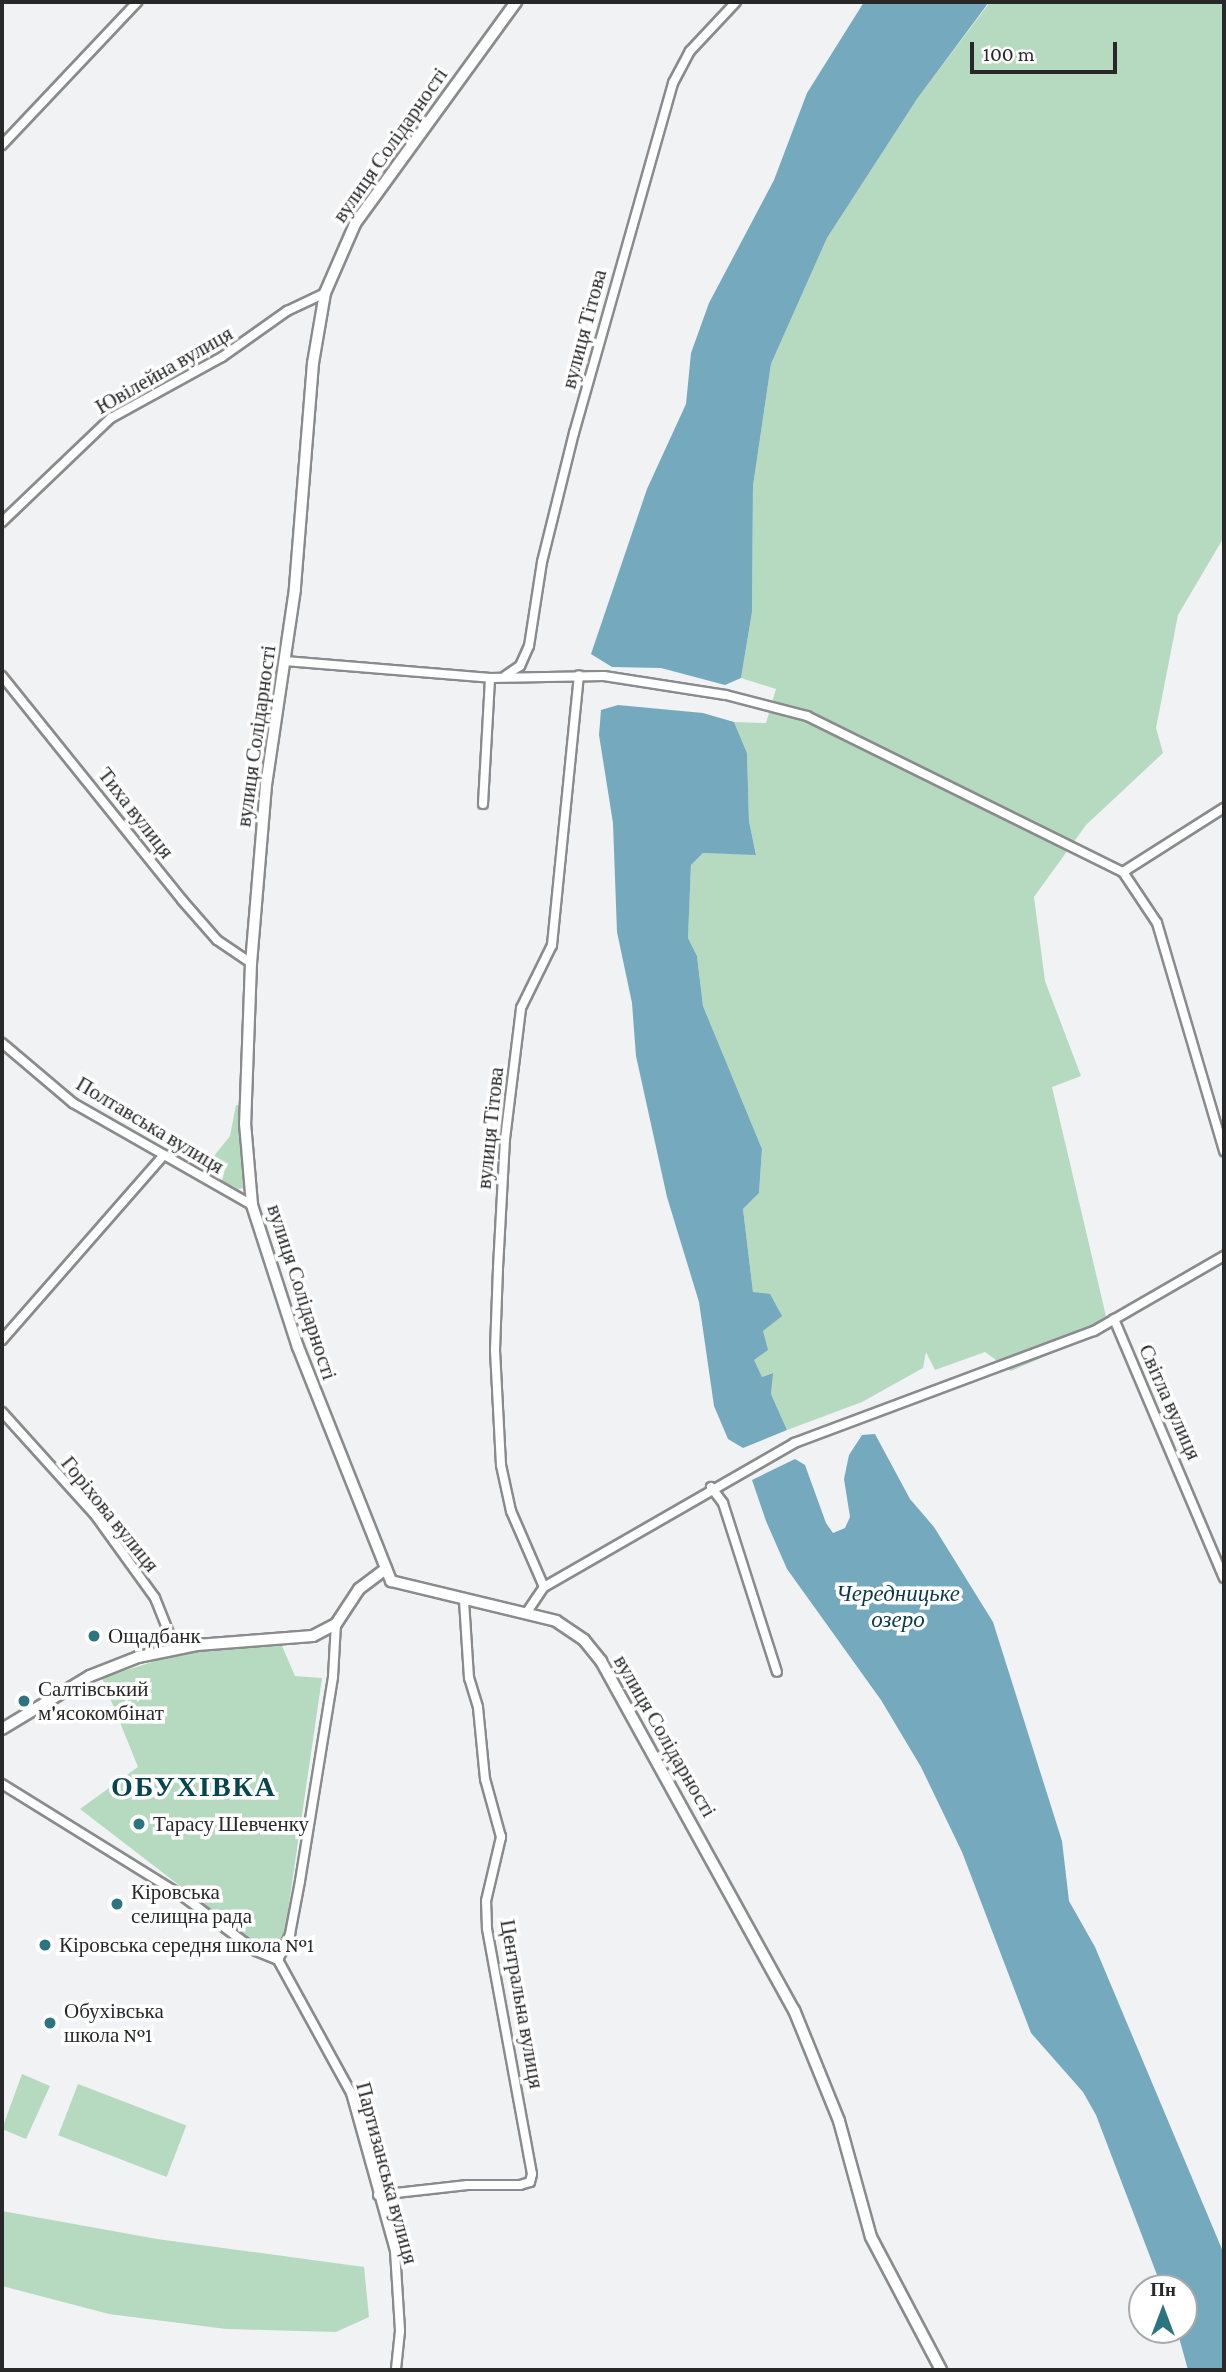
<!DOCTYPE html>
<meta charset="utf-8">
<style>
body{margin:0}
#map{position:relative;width:1226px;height:2372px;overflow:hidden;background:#f0f2f4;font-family:"Crimson Pro",serif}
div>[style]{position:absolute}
.green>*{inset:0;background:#b6dabf;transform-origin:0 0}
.water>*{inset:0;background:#75a9be}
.roads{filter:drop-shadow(2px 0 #898b8c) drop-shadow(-2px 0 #898b8c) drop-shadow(0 2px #898b8c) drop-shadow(0 -2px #898b8c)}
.minor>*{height:8px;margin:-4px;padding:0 4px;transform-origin:4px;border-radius:4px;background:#fff}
.tertiary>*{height:10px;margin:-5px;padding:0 5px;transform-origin:5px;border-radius:5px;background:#fff}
.secondary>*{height:10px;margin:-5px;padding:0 5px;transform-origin:5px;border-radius:5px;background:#fff}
.dots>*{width:19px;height:19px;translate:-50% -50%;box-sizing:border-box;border:4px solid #fff;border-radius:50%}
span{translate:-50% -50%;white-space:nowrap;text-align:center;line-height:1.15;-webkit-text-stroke:7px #fff;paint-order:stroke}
.street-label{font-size:21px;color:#282829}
.poi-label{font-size:21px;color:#282829}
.left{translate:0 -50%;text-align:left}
.water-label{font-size:23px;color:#0b3b4a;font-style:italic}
.district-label{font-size:28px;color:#05464e;font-weight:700;letter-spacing:2px}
.frame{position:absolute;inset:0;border:4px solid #282829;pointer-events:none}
.north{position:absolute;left:1128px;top:2274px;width:70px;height:70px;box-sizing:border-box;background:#fff;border:2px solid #a9a9a9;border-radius:50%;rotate:0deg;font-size:19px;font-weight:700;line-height:28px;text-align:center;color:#282829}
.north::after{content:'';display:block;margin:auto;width:24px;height:32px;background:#2c747f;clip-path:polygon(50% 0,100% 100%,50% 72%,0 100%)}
.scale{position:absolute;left:970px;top:42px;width:147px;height:32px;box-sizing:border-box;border:4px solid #282829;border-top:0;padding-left:9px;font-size:21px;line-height:24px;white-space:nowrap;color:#282829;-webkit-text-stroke:5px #fff;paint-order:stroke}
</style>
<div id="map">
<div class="green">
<div style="clip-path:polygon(990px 2px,1224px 2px,1224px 537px,1178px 615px,1156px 728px,1163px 753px,1086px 825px,1034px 897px,1045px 981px,1081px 1076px,1052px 1087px,1109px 1329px,1011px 1371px,985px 1352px,935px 1370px,926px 1352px,923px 1368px,862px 1402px,787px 1430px,771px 1394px,772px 1373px,762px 1377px,753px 1360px,753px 1292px,743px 1209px,759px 1193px,762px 1149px,703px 1006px,697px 956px,688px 938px,691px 865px,703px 853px,756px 854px,749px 821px,747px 753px,734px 722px,766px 723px,776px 689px,741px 678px,752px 612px,753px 486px,771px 364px,827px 238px,917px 99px)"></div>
<div style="clip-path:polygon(236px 1105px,241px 1106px,244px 1175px,244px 1188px,238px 1189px,222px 1181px,225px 1169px,217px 1163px,207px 1174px,202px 1171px,230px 1136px)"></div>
<div style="clip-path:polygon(242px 1646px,282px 1646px,295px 1676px,322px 1678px,284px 1938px,257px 1945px,80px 1809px,138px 1767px,102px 1678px,174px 1655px)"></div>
<div style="clip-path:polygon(22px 2074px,50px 2086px,26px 2139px,2px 2129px)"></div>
<div style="left:78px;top:2084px;width:116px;height:55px;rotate:21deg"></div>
<div style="clip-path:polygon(2px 2211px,157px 2239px,364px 2267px,369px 2317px,336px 2332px,226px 2329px,109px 2314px,2px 2286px)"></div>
</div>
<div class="water">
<div style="clip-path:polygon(864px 2px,989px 2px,917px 99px,827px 238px,771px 364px,753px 486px,752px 612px,741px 678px,725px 685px,661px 668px,612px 667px,591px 654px,647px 489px,686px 404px,691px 353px,709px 303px,774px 180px,807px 93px)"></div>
<div style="clip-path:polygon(618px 705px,703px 713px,734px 722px,747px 753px,749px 821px,756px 855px,703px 853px,691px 865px,688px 938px,697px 956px,703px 1006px,762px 1149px,759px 1193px,743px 1209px,753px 1292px,770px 1294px,782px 1316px,763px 1331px,768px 1350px,754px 1360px,762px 1377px,773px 1373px,771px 1394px,787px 1430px,743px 1448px,728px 1439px,714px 1406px,699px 1302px,667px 1197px,636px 1056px,632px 1003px,617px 932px,613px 823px,599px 735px,601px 710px)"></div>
<div style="clip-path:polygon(875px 1434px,910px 1499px,934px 1527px,993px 1622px,1062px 1841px,1069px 1901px,1095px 1947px,1224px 2254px,1224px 2370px,1188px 2370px,1177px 2330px,1184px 2330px,1184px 2288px,1162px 2288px,1096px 2115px,1083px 2092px,1031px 2033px,962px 1852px,921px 1767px,881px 1700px,787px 1569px,766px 1521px,752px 1480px,795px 1459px,805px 1465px,826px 1523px,833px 1533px,845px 1528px,850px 1517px,844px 1479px,849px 1455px,862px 1435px)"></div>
</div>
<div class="roads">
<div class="minor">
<div style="left:2px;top:145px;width:197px;rotate:-46.6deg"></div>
<div style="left:2px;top:522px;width:151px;rotate:-43.7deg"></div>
<div style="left:111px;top:418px;width:127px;rotate:-28.8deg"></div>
<div style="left:222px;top:357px;width:80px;rotate:-35.3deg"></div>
<div style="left:287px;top:311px;width:42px;rotate:-25.3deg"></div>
<div style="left:285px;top:661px;width:206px;rotate:4.7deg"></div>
<div style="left:490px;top:678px;width:114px;rotate:-1deg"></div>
<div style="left:604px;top:676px;width:123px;rotate:8.9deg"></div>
<div style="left:726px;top:695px;width:84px;rotate:14.5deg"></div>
<div style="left:807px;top:716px;width:352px;rotate:26.3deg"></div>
<div style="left:1123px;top:872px;width:61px;rotate:56.3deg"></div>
<div style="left:1157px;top:923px;width:238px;rotate:73.6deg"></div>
<div style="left:2px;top:676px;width:287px;rotate:51.2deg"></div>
<div style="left:182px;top:900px;width:53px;rotate:48.8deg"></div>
<div style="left:217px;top:940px;width:41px;rotate:34.1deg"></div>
<div style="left:505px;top:676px;width:18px;rotate:-34deg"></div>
<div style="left:520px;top:666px;width:22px;rotate:-66deg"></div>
<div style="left:529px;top:646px;width:85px;rotate:-81.2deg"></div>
<div style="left:542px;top:562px;width:133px;rotate:-76.1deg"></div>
<div style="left:574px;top:433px;width:364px;rotate:-74.2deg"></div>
<div style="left:673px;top:83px;width:36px;rotate:-62deg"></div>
<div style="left:690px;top:51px;width:67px;rotate:-46.8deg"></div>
<div style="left:483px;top:804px;width:126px;rotate:-86.8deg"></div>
<div style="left:1123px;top:872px;width:120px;rotate:-32.4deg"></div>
<div style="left:2px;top:1043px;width:93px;rotate:40.2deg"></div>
<div style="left:73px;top:1103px;width:206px;rotate:29.7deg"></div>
<div style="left:1114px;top:1319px;width:281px;rotate:67deg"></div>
<div style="left:2px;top:1340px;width:246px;rotate:-48.8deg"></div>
<div style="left:2px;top:1412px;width:139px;rotate:47.9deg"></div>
<div style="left:95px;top:1515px;width:102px;rotate:54.1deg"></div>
<div style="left:155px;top:1598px;width:54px;rotate:68.2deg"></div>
<div style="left:711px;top:1487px;width:20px;rotate:53deg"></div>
<div style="left:723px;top:1503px;width:177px;rotate:72.3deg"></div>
<div style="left:544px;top:1587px;width:83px;rotate:-113.5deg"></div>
<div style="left:511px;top:1511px;width:47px;rotate:-102.3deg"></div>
<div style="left:501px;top:1465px;width:115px;rotate:-93deg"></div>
<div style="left:495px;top:1350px;width:82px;rotate:-87.9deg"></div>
<div style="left:498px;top:1268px;width:129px;rotate:-86.9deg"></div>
<div style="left:505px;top:1139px;width:132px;rotate:-83deg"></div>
<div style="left:521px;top:1008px;width:70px;rotate:-63.8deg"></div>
<div style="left:552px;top:945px;width:271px;rotate:-84.3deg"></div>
<div style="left:527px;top:1612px;width:30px;rotate:-56deg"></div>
<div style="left:544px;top:1587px;width:289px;rotate:-29.9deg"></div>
<div style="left:794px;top:1443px;width:320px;rotate:-20.5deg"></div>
<div style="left:1094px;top:1331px;width:150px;rotate:-30deg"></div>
<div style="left:2px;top:1784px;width:214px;rotate:31.8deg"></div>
<div style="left:184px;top:1897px;width:90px;rotate:36.9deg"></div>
<div style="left:256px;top:1951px;width:24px;rotate:22deg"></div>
<div style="left:278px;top:1960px;width:152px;rotate:61.2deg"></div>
<div style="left:351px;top:2093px;width:164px;rotate:74.4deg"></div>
<div style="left:395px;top:2251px;width:80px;rotate:86.4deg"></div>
<div style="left:400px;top:2331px;width:39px;rotate:96deg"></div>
<div style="left:278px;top:1960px;width:29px;rotate:-65deg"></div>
<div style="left:290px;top:1934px;width:54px;rotate:-79.3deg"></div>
<div style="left:300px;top:1881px;width:207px;rotate:-80.8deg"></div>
<div style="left:333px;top:1677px;width:53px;rotate:-86.8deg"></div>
<div style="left:378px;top:2195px;width:90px;rotate:-6.4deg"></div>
<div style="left:467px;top:2185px;width:53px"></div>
<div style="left:520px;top:2185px;width:10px;rotate:-17deg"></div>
<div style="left:530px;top:2182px;width:8px;rotate:-76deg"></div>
<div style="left:532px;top:2174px;width:250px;rotate:-100.4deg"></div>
<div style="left:487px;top:1928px;width:27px;rotate:-92deg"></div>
<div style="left:486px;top:1901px;width:66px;rotate:-76.8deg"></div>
<div style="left:501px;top:1837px;width:60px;rotate:-105.4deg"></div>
<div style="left:485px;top:1779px;width:72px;rotate:-95.6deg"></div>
<div style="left:478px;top:1707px;width:30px;rotate:-107deg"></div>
<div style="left:469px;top:1678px;width:78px;rotate:-93.7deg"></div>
</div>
<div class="tertiary">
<div style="left:2px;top:1729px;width:103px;rotate:-31.1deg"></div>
<div style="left:90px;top:1676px;width:52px;rotate:-21.6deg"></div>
<div style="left:138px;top:1657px;width:60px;rotate:-11.5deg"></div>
<div style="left:197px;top:1645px;width:116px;rotate:-4.4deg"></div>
<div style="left:313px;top:1636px;width:26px;rotate:-28deg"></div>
<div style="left:336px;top:1624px;width:42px;rotate:-56.7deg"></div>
<div style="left:359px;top:1589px;width:34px;rotate:-37deg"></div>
</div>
<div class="secondary">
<div style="left:516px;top:2px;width:274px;rotate:126deg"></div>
<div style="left:355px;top:224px;width:75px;rotate:113.5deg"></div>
<div style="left:325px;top:293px;width:71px;rotate:99.7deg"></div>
<div style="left:313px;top:363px;width:227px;rotate:94.6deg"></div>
<div style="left:295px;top:589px;width:198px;rotate:98.4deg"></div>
<div style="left:266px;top:785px;width:179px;rotate:94.8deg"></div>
<div style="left:251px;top:963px;width:160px;rotate:92.1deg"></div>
<div style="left:245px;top:1123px;width:82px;rotate:85.1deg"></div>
<div style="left:252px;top:1205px;width:149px;rotate:72.1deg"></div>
<div style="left:298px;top:1347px;width:252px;rotate:68.3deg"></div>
<div style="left:391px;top:1581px;width:170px;rotate:13.6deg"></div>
<div style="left:556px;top:1621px;width:34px;rotate:34deg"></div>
<div style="left:584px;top:1640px;width:27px;rotate:51deg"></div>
<div style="left:601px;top:1661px;width:399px;rotate:61.1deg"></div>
<div style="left:794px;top:2010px;width:120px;rotate:67.9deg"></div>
<div style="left:839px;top:2121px;width:120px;rotate:74.6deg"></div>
<div style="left:871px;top:2237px;width:150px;rotate:62.2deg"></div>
</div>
</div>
<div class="dots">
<div style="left:94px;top:1636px;background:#2c747f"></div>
<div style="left:24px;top:1701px;background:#2c747f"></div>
<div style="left:139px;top:1824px;background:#2c747f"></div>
<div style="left:117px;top:1904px;background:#2c747f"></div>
<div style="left:45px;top:1945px;background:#2c747f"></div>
<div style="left:50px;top:2023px;background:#2c747f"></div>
</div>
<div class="street-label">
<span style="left:390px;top:145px;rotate:-55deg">вулиця Солідарності</span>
<span style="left:584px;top:329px;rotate:-75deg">вулиця Тітова</span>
<span style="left:164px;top:370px;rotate:-30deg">Ювілейна вулиця</span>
<span style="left:256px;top:736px;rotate:-82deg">вулиця Солідарності</span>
<span style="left:136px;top:813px;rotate:52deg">Тиха вулиця</span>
<span style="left:150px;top:1125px;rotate:31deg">Полтавська вулиця</span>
<span style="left:490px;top:1128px;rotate:-84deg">вулиця Тітова</span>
<span style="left:302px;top:1292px;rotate:72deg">вулиця Солідарності</span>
<span style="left:1170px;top:1402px;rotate:66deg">Світла вулиця</span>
<span style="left:110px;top:1514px;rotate:51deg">Горіхова вулиця</span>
<span style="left:665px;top:1736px;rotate:60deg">вулиця Солідарності</span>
<span style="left:522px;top:2004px;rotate:80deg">Центральна вулиця</span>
<span style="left:387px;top:2173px;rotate:75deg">Партизанська вулиця</span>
</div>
<div class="poi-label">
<span class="left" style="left:108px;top:1636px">Ощадбанк</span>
<span class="left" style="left:38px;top:1701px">Салтівський<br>м'ясокомбінат</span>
<span class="left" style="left:153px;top:1824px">Тарасу Шевченку</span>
<span class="left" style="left:131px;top:1904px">Кіровська<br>селищна рада</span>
<span class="left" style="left:59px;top:1945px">Кіровська середня школа №1</span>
<span class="left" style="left:64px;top:2023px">Обухівська<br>школа №1</span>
</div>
<div class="water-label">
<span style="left:898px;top:1606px">Чередницьке<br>озеро</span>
</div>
<div class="district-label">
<span style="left:194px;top:1787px">ОБУХІВКА</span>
</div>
<div class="frame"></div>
<div class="north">Пн</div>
<div class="scale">100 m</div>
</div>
